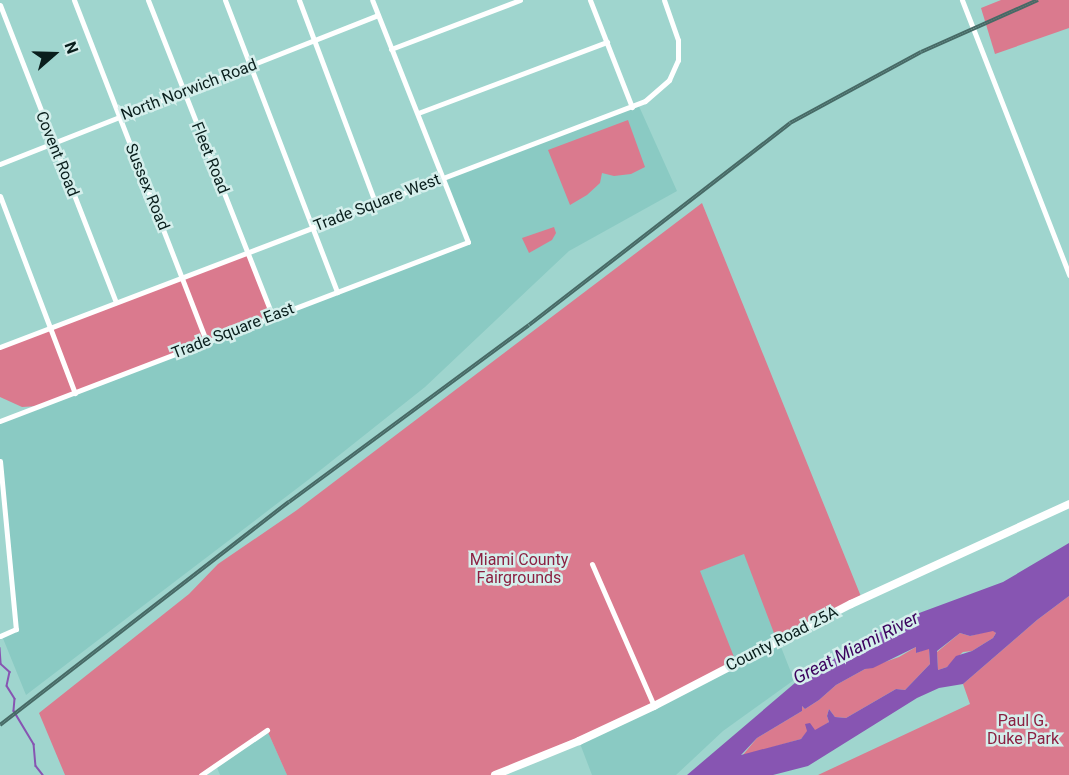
<!DOCTYPE html>
<style>
body{margin:0}
#map{position:relative;width:1069px;height:775px;overflow:hidden;background:#9fd5ce;font-family:Roboto,sans-serif}
div>[style]{position:absolute}
.built>*{inset:0;background:#8acac3}
.green>*{inset:0;background:#da7a8e}
.water>*{inset:0;background:#8755b2}
.stream>*{height:1.5px;margin:-0.75px;padding:0 0.75px;transform-origin:0.75px;border-radius:0.75px;background:#8755b2}
.street>*{height:5px;margin:-2.5px;padding:0 2.5px;transform-origin:2.5px;border-radius:2.5px;background:#fff}
.secondary>*{height:8px;margin:-4px;padding:0 4px;transform-origin:4px;border-radius:4px;background:#fff}
.rail>*{height:4px;margin-top:-2px;transform-origin:0;background:repeating-linear-gradient(90deg,#d5efec 0 4.5px,#476a66 0 9px);box-sizing:border-box;border-block:2px solid #476a66}
span{translate:-50% -50%;white-space:nowrap;text-align:center;line-height:1.15;-webkit-text-stroke:5px #d5efec;paint-order:stroke}
.street-label{font-size:16px;color:#091e1c}
.park-label{font-size:16px;color:#8b2142}
.water-label{font-size:18px;color:#3c035e;font-style:italic}
.north{position:absolute;left:24px;top:24px;width:60px;height:60px;-webkit-text-stroke:4px #d5efec;paint-order:stroke;rotate:70deg;font-size:16px;font-weight:700;line-height:24px;text-align:center;color:#091e1c}
.north::after{content:'';display:block;margin:auto;width:21px;height:27px;background:#091e1c;clip-path:polygon(50% 0,100% 100%,50% 72%,0 100%)}
</style>
<div id="map">
<div class="built">
<div style="clip-path:polygon(638px 104px,677px 191px,569px 251px,425px 387px,308px 480px,26px 695px,2px 636px,16px 629px,0 461px,0 421px,467px 242px,443px 178px)"></div>
<div style="clip-path:polygon(744px 553px,794px 680px,723px 731px,676px 775px,592px 775px,579px 741px,700px 571px)"></div>
<div style="clip-path:polygon(267px 730px,287px 775px,220px 775px,216px 765px)"></div>
</div>
<div class="green">
<div style="clip-path:polygon(1001px 0,1069px 0,1069px 28px,995px 54px,981px 8px)"></div>
<div style="clip-path:polygon(628px 120px,645px 167px,631px 174px,614px 176px,602px 173px,600px 183px,587px 195px,570px 205px,548px 150px)"></div>
<div style="clip-path:polygon(702px 203px,862px 599px,777px 641px,744px 554px,700px 571px,736px 662px,654px 706px,495px 775px,287px 775px,267px 730px,201px 775px,65px 775px,39px 713px,189px 594px,218px 564px,297px 510px)"></div>
<div style="clip-path:polygon(554px 227px,556px 233px,552px 240px,529px 253px,522px 238px)"></div>
<div style="clip-path:polygon(248px 251px,272px 315px,39px 406px,22px 407px,0 397px,0 347px)"></div>
<div style="clip-path:polygon(1069px 596px,1069px 775px,818px 775px,970px 704px,963px 684px,1037px 620px)"></div>
<div style="clip-path:polygon(993px 630px,996px 633px,993px 638px,972px 651px,963px 652px,947px 667px,938px 670px,937px 652px,960px 633px,970px 636px)"></div>
<div style="clip-path:polygon(916px 647px,916px 653px,929px 648px,930px 664px,905px 690px,896px 689px,846px 718px,835px 717px,829px 709px,827px 716px,829px 722px,817px 730px,808px 731px,801px 739px,742px 756px,757px 738px,802px 711px,802px 706px,805px 709px,819px 700px,836px 685px,865px 669px,899px 657px)"></div>
</div>
<div class="water">
<div style="clip-path:polygon(evenodd,1069px 543px,1069px 596px,1037px 620px,963px 684px,939px 688px,917px 698px,808px 766px,773px 775px,687px 775px,802px 677px,903px 619px,1003px 582px,1069px 543px,993px 631px,996px 633px,993px 638px,972px 651px,956px 656px,947px 667px,938px 670px,937px 651px,960px 633px,970px 636px,993px 631px,1069px 543px,916px 647px,916px 653px,929px 649px,930px 664px,905px 690px,896px 689px,846px 718px,835px 717px,829px 709px,827px 716px,829px 722px,815px 730px,810px 723px,805px 724px,807px 731px,801px 739px,741px 755px,757px 738px,802px 711px,802px 706px,805px 709px,819px 700px,836px 685px,865px 669px,873px 668px,916px 647px)"></div>
</div>
<div class="stream">
<div style="left:0;top:648px;width:16px;rotate:86deg"></div>
<div style="left:1px;top:664px;width:12px;rotate:42deg"></div>
<div style="left:10px;top:672px;width:14px;rotate:102deg"></div>
<div style="left:7px;top:686px;width:15px;rotate:58deg"></div>
<div style="left:15px;top:699px;width:12px;rotate:95deg"></div>
<div style="left:14px;top:711px;width:39px;rotate:59deg"></div>
<div style="left:34px;top:744px;width:22px;rotate:85deg"></div>
<div style="left:36px;top:766px;width:11px;rotate:52deg"></div>
</div>
<div class="street">
<div style="left:74px;top:0;width:366px;rotate:68.8deg"></div>
<div style="left:148px;top:0;width:339px;rotate:68.5deg"></div>
<div style="left:225px;top:0;width:313px;rotate:69deg"></div>
<div style="left:299px;top:0;width:216px;rotate:69.4deg"></div>
<div style="left:590px;top:0;width:115px;rotate:68.6deg"></div>
<div style="left:962px;top:0;width:295px;rotate:68.7deg"></div>
<div style="left:0;top:5px;width:319px;rotate:68.7deg"></div>
<div style="left:391px;top:49px;width:138px;rotate:-20.8deg"></div>
<div style="left:418px;top:113px;width:202px;rotate:-20.6deg"></div>
<div style="left:0;top:164px;width:406px;rotate:-21.5deg"></div>
<div style="left:0;top:196px;width:211px;rotate:69.2deg"></div>
<div style="left:0;top:347px;width:690px;rotate:-20.88deg"></div>
<div style="left:645px;top:101px;width:32px;rotate:-41deg"></div>
<div style="left:669px;top:80px;width:22px;rotate:-66deg"></div>
<div style="left:678px;top:60px;width:20px;rotate:-90deg"></div>
<div style="left:678px;top:40px;width:42px;rotate:-109.3deg"></div>
<div style="left:0;top:421px;width:501px;rotate:-20.93deg"></div>
<div style="left:468px;top:242px;width:260px;rotate:-111.6deg"></div>
<div style="left:0;top:461px;width:169px;rotate:84.6deg"></div>
<div style="left:16px;top:629px;width:17px;rotate:156deg"></div>
<div style="left:592px;top:564px;width:155px;rotate:66.4deg"></div>
<div style="left:201px;top:775px;width:80px;rotate:-34.3deg"></div>
</div>
<div class="secondary">
<div style="left:495px;top:775px;width:91px;rotate:-22deg"></div>
<div style="left:579px;top:741px;width:83px;rotate:-25deg"></div>
<div style="left:654px;top:706px;width:222px;rotate:-27.4deg"></div>
<div style="left:851px;top:604px;width:240px;rotate:-24.6deg"></div>
</div>
<div class="rail">
<div style="left:0;top:725px;width:365px;rotate:-37.7deg"></div>
<div style="left:289px;top:502px;width:298px;rotate:-36.4deg"></div>
<div style="left:529px;top:325px;width:330px;rotate:-37.7deg"></div>
<div style="left:790px;top:123px;width:149px;rotate:-28.5deg"></div>
<div style="left:921px;top:52px;width:128px;rotate:-24deg"></div>
</div>
<div class="street-label">
<span style="left:189px;top:90px;rotate:-21deg">North Norwich Road</span>
<span style="left:57px;top:154px;rotate:68deg">Covent Road</span>
<span style="left:210px;top:158px;rotate:68deg">Fleet Road</span>
<span style="left:147px;top:187px;rotate:68deg">Sussex Road</span>
<span style="left:377px;top:203px;rotate:-21deg">Trade Square West</span>
<span style="left:233px;top:331px;rotate:-21deg">Trade Square East</span>
<span style="left:782px;top:639px;rotate:-27deg">County Road 25A</span>
</div>
<div class="park-label">
<span style="left:519px;top:569px">Miami County<br>Fairgrounds</span>
<span style="left:1023px;top:730px">Paul G.<br>Duke Park</span>
</div>
<div class="water-label">
<span style="left:856px;top:648px;rotate:-27deg">Great Miami River</span>
</div>
<div class="north">N</div>
</div>
